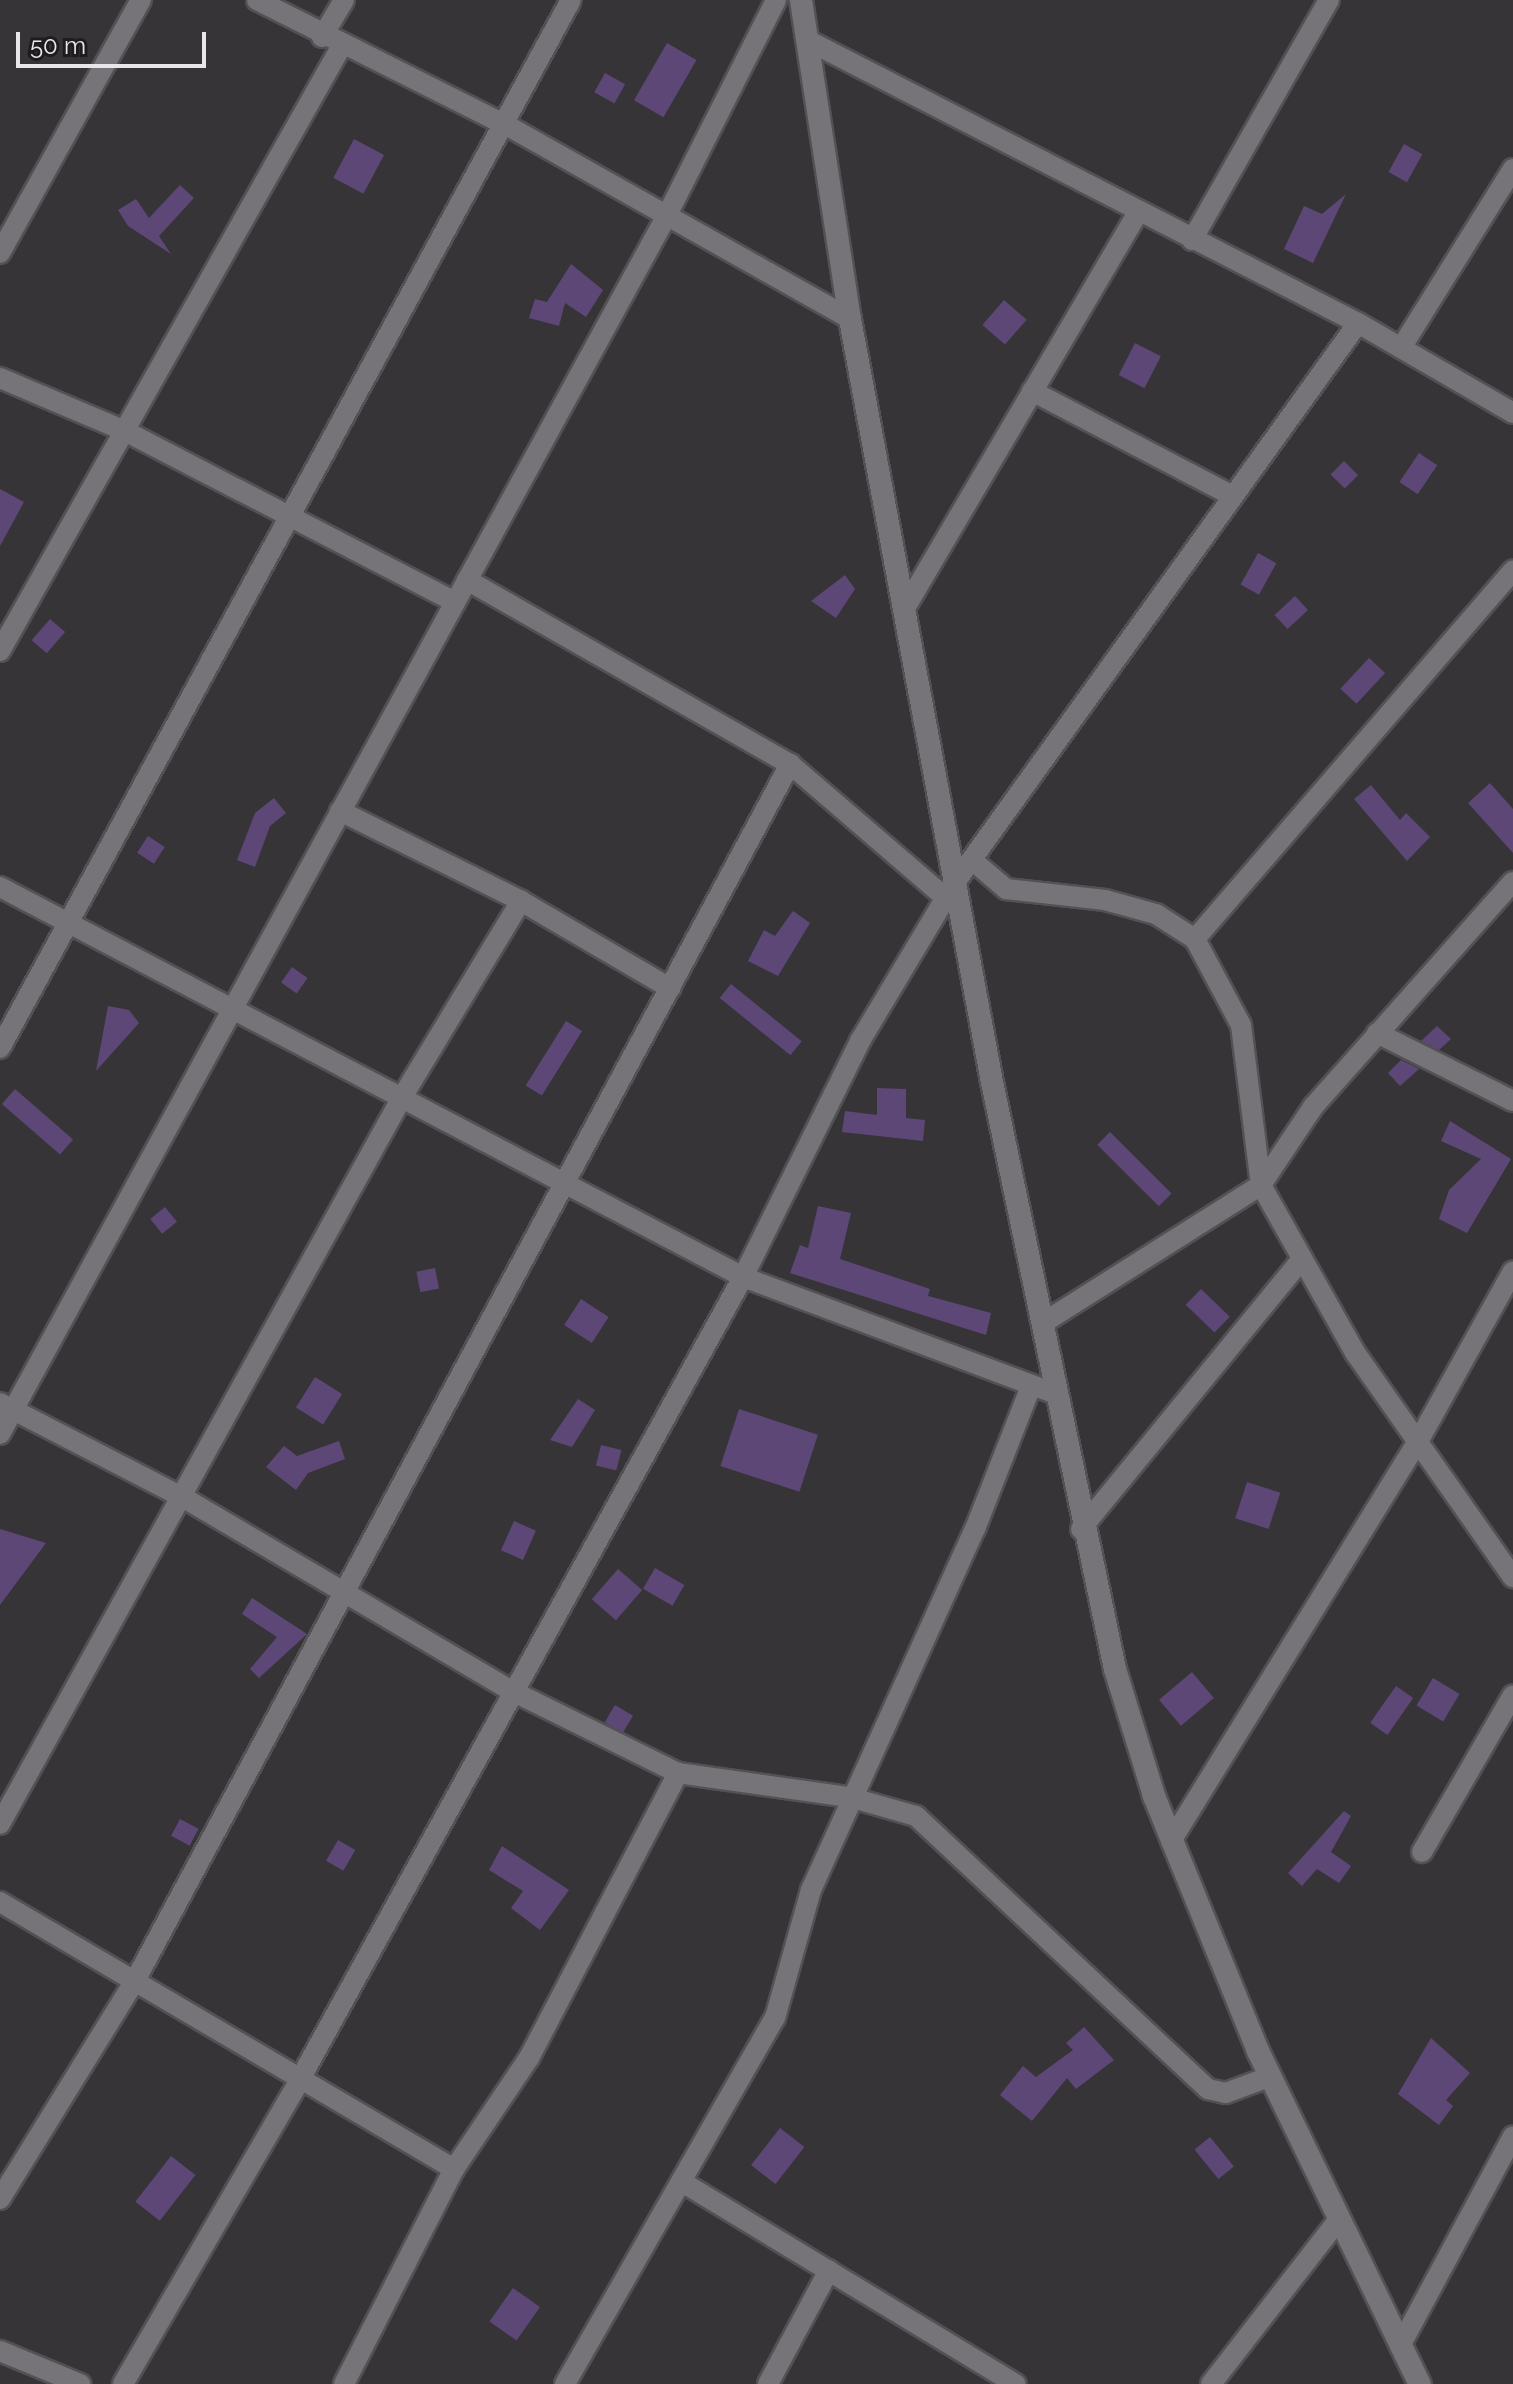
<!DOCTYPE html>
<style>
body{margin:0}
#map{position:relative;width:1513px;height:2384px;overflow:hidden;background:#373438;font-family:Raleway,sans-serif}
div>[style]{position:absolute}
.building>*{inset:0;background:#5c4777;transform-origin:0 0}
.roads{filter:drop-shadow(2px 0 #535153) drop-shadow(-2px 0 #535153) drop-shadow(0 2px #535153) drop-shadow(0 -2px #535153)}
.minor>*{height:20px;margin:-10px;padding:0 10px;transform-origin:10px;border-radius:10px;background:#767478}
.secondary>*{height:22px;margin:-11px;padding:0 11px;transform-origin:11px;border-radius:11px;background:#767478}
span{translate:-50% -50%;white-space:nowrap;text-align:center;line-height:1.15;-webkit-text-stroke:7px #1d1c1e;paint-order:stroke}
.scale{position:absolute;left:16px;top:32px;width:190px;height:36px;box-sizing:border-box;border:4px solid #e8e6e8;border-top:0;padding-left:10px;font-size:24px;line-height:28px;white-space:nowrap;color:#e8e6e8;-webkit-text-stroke:6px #1d1c1e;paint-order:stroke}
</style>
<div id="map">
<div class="building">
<div style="left:667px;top:43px;width:34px;height:66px;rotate:30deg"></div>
<div style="left:605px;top:73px;width:23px;height:22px;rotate:29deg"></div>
<div style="left:354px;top:139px;width:34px;height:44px;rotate:28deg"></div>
<div style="left:1404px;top:144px;width:21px;height:32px;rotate:29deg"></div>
<div style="clip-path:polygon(180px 185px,194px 198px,159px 236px,171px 254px,128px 226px,118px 210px,136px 199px,149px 218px)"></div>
<div style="clip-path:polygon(1346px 194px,1313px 263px,1284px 249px,1304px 206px,1322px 214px)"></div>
<div style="clip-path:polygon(571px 264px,603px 290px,586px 317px,565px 303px,559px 326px,529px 318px,535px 299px,547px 302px)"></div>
<div style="left:1004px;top:300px;width:30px;height:33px;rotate:41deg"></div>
<div style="left:1135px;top:343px;width:29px;height:36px;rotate:27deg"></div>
<div style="left:1419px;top:453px;width:22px;height:35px;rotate:34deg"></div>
<div style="left:1344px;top:461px;width:20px;height:19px;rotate:45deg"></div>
<div style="clip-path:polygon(0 489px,24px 502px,0 546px)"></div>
<div style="left:1258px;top:553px;width:21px;height:36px;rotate:29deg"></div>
<div style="clip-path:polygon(845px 575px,855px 589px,836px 618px,811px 601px)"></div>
<div style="left:1295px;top:596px;width:19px;height:28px;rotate:47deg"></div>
<div style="left:50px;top:619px;width:20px;height:28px;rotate:41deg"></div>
<div style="left:1369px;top:658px;width:22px;height:42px;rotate:43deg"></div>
<div style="clip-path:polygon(1490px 783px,1513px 809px,1513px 853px,1468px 803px)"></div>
<div style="clip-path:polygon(1371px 785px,1400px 820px,1406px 813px,1430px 837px,1407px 861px,1354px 799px)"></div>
<div style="clip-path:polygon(274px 798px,286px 813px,270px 826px,255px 867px,237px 860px,255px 813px)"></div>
<div style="left:148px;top:836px;width:20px;height:20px;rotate:33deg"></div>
<div style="clip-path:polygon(793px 911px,810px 923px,778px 976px,748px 961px,764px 930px,775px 936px)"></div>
<div style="left:292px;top:967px;width:19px;height:19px;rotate:35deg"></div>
<div style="left:731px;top:984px;width:91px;height:18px;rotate:39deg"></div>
<div style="clip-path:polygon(108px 1006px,129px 1010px,139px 1023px,96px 1071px)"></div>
<div style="left:566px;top:1021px;width:19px;height:76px;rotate:32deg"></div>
<div style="clip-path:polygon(1437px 1026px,1451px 1039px,1439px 1050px,1421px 1041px)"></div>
<div style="clip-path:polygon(1401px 1060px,1419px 1069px,1400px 1086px,1388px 1073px)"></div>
<div style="clip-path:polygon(877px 1088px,906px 1089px,906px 1118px,925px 1120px,923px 1141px,842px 1132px,845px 1111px,877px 1115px)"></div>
<div style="left:15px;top:1089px;width:77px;height:20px;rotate:41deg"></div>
<div style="clip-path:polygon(1450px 1121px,1511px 1159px,1467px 1233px,1439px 1219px,1449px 1190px,1481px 1159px,1441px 1141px)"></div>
<div style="left:1110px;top:1132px;width:87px;height:18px;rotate:45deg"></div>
<div style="clip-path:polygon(818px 1206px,851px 1213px,840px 1259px,930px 1289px,928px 1296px,991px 1313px,986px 1335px,790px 1273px,800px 1245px,808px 1248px)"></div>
<div style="left:165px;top:1207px;width:19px;height:19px;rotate:51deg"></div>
<div style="left:435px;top:1268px;width:21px;height:19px;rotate:79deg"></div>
<div style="left:1201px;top:1289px;width:40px;height:22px;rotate:44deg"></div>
<div style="left:581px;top:1299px;width:33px;height:31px;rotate:33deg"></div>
<div style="left:315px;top:1377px;width:32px;height:36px;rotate:32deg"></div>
<div style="clip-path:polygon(578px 1399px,595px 1410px,572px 1447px,550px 1440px)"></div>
<div style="left:739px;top:1409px;width:83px;height:60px;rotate:18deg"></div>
<div style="clip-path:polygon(339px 1441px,345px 1459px,308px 1473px,296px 1490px,266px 1467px,284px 1446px,297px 1456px)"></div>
<div style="left:601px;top:1445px;width:21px;height:21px;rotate:14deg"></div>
<div style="left:1247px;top:1482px;width:35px;height:38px;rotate:18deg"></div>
<div style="left:514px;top:1521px;width:24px;height:32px;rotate:24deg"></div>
<div style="clip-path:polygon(0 1529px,46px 1543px,0 1605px)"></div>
<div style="left:655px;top:1568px;width:34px;height:24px;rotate:30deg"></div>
<div style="left:618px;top:1569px;width:32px;height:40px;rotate:41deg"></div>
<div style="clip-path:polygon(252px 1598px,307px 1634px,259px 1678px,250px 1669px,277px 1637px,242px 1614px)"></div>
<div style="left:1192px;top:1672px;width:34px;height:43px;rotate:50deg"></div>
<div style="left:1433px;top:1678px;width:31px;height:32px;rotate:31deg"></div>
<div style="left:1396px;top:1686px;width:21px;height:45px;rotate:35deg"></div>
<div style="left:615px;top:1705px;width:21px;height:20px;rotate:31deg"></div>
<div style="clip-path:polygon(1344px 1811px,1351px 1816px,1331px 1852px,1351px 1866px,1339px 1883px,1317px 1869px,1302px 1886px,1288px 1873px)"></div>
<div style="left:180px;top:1819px;width:21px;height:19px;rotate:28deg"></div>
<div style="left:338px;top:1840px;width:20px;height:24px;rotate:30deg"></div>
<div style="clip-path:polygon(502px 1846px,569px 1890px,540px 1930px,511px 1908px,523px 1891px,489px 1870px)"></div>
<div style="clip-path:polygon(1084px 2027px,1114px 2060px,1076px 2089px,1067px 2078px,1032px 2121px,1000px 2095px,1023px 2066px,1036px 2077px,1073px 2050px,1066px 2043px)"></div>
<div style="clip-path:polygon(1431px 2038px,1470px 2073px,1446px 2100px,1453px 2106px,1439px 2125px,1398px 2094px)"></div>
<div style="left:780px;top:2128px;width:31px;height:47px;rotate:38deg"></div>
<div style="left:1210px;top:2137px;width:38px;height:20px;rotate:51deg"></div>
<div style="left:171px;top:2156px;width:31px;height:58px;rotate:38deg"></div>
<div style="left:513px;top:2288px;width:33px;height:41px;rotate:35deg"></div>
</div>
<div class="roads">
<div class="minor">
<div style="left:257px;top:0;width:281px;rotate:26.7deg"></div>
<div style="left:508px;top:126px;width:393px;rotate:29.4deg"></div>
<div style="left:322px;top:37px;width:43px;rotate:-59.3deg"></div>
<div style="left:807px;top:40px;width:619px;rotate:27.19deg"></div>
<div style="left:1358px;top:323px;width:179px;rotate:30.1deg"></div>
<div style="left:1192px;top:240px;width:276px;rotate:-60.3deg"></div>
<div style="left:0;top:253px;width:290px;rotate:-60.9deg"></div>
<div style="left:1401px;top:348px;width:211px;rotate:-58deg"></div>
<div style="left:0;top:378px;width:136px;rotate:23deg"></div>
<div style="left:125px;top:431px;width:372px;rotate:27.4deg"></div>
<div style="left:1032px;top:391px;width:227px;rotate:27.6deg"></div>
<div style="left:467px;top:580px;width:372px;rotate:29.7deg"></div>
<div style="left:790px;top:764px;width:206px;rotate:40.7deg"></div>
<div style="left:905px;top:608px;width:459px;rotate:-59.5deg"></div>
<div style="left:0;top:651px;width:694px;rotate:-60.55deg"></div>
<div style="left:340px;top:811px;width:202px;rotate:26.4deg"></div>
<div style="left:521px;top:901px;width:173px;rotate:30.3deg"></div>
<div style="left:972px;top:860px;width:45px;rotate:40.5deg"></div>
<div style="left:1006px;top:889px;width:100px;rotate:6.3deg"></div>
<div style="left:1105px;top:900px;width:53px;rotate:15.4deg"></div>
<div style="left:1156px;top:914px;width:46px;rotate:32.7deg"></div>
<div style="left:1195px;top:939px;width:98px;rotate:61.9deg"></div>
<div style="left:1241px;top:1025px;width:161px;rotate:82.9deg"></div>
<div style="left:1261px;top:1185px;width:194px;rotate:60.7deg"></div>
<div style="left:1356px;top:1354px;width:273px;rotate:54.9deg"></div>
<div style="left:0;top:887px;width:839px;rotate:27.69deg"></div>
<div style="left:743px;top:1277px;width:334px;rotate:20.5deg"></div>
<div style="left:1195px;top:939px;width:487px;rotate:-49.2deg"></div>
<div style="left:1377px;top:1033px;width:152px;rotate:26.6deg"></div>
<div style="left:0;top:1048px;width:1193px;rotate:-61.42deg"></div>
<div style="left:1046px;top:1321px;width:254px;rotate:-32.3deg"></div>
<div style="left:1261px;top:1185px;width:94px;rotate:-56.3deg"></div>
<div style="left:1313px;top:1107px;width:301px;rotate:-48.4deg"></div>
<div style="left:0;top:1403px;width:207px;rotate:27.3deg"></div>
<div style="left:184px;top:1498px;width:381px;rotate:30.5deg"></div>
<div style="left:512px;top:1691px;width:185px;rotate:26.3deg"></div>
<div style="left:678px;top:1773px;width:173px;rotate:8deg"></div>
<div style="left:849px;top:1797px;width:70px;rotate:15.8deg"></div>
<div style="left:916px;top:1816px;width:400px;rotate:43.1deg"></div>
<div style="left:1208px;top:2089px;width:18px;rotate:13deg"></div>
<div style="left:1226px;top:2093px;width:46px;rotate:-20.4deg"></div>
<div style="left:0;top:1434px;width:1387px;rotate:-61.31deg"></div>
<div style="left:666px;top:217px;width:243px;rotate:-63.1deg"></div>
<div style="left:1081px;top:1529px;width:349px;rotate:-50.7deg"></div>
<div style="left:0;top:1824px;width:829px;rotate:-61.05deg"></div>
<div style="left:401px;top:1099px;width:232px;rotate:-58.8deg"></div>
<div style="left:1171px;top:1841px;width:471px;rotate:-58.3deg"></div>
<div style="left:1419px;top:1440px;width:193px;rotate:-60.9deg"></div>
<div style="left:1422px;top:1852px;width:181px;rotate:-59.9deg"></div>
<div style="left:0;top:1902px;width:527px;rotate:30.46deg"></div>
<div style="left:682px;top:2182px;width:390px;rotate:31.2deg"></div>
<div style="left:0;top:2199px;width:261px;rotate:-58.3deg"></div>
<div style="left:137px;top:1977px;width:1378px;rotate:-61.7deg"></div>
<div style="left:1400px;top:2346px;width:238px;rotate:-61.7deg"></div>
<div style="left:0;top:2351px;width:87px;rotate:22.4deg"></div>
<div style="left:123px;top:2384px;width:350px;rotate:-59.8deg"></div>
<div style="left:299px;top:2081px;width:918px;rotate:-61.09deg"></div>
<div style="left:743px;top:1277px;width:263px;rotate:-63.6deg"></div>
<div style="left:860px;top:1041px;width:183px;rotate:-59.1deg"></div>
<div style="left:954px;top:884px;width:691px;rotate:-54.24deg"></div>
<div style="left:344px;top:2384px;width:242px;rotate:-62.9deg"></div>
<div style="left:454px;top:2169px;width:134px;rotate:-56deg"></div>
<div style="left:529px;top:2058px;width:322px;rotate:-62.4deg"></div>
<div style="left:565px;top:2384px;width:422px;rotate:-60.2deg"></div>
<div style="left:775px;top:2018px;width:133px;rotate:-74.3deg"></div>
<div style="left:811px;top:1890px;width:397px;rotate:-65.6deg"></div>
<div style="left:975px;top:1529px;width:150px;rotate:-68.6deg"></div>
<div style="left:768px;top:2384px;width:129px;rotate:-61.8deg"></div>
<div style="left:1211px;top:2384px;width:207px;rotate:-52.2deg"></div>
</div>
<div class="secondary">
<div style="left:801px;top:0;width:323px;rotate:81.3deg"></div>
<div style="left:850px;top:319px;width:776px;rotate:79.46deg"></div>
<div style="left:992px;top:1082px;width:600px;rotate:78.17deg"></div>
<div style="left:1115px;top:1669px;width:133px;rotate:72.9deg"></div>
<div style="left:1154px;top:1796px;width:275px;rotate:67.8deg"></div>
<div style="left:1258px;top:2051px;width:370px;rotate:64.1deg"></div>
</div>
</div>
<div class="scale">50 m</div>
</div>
